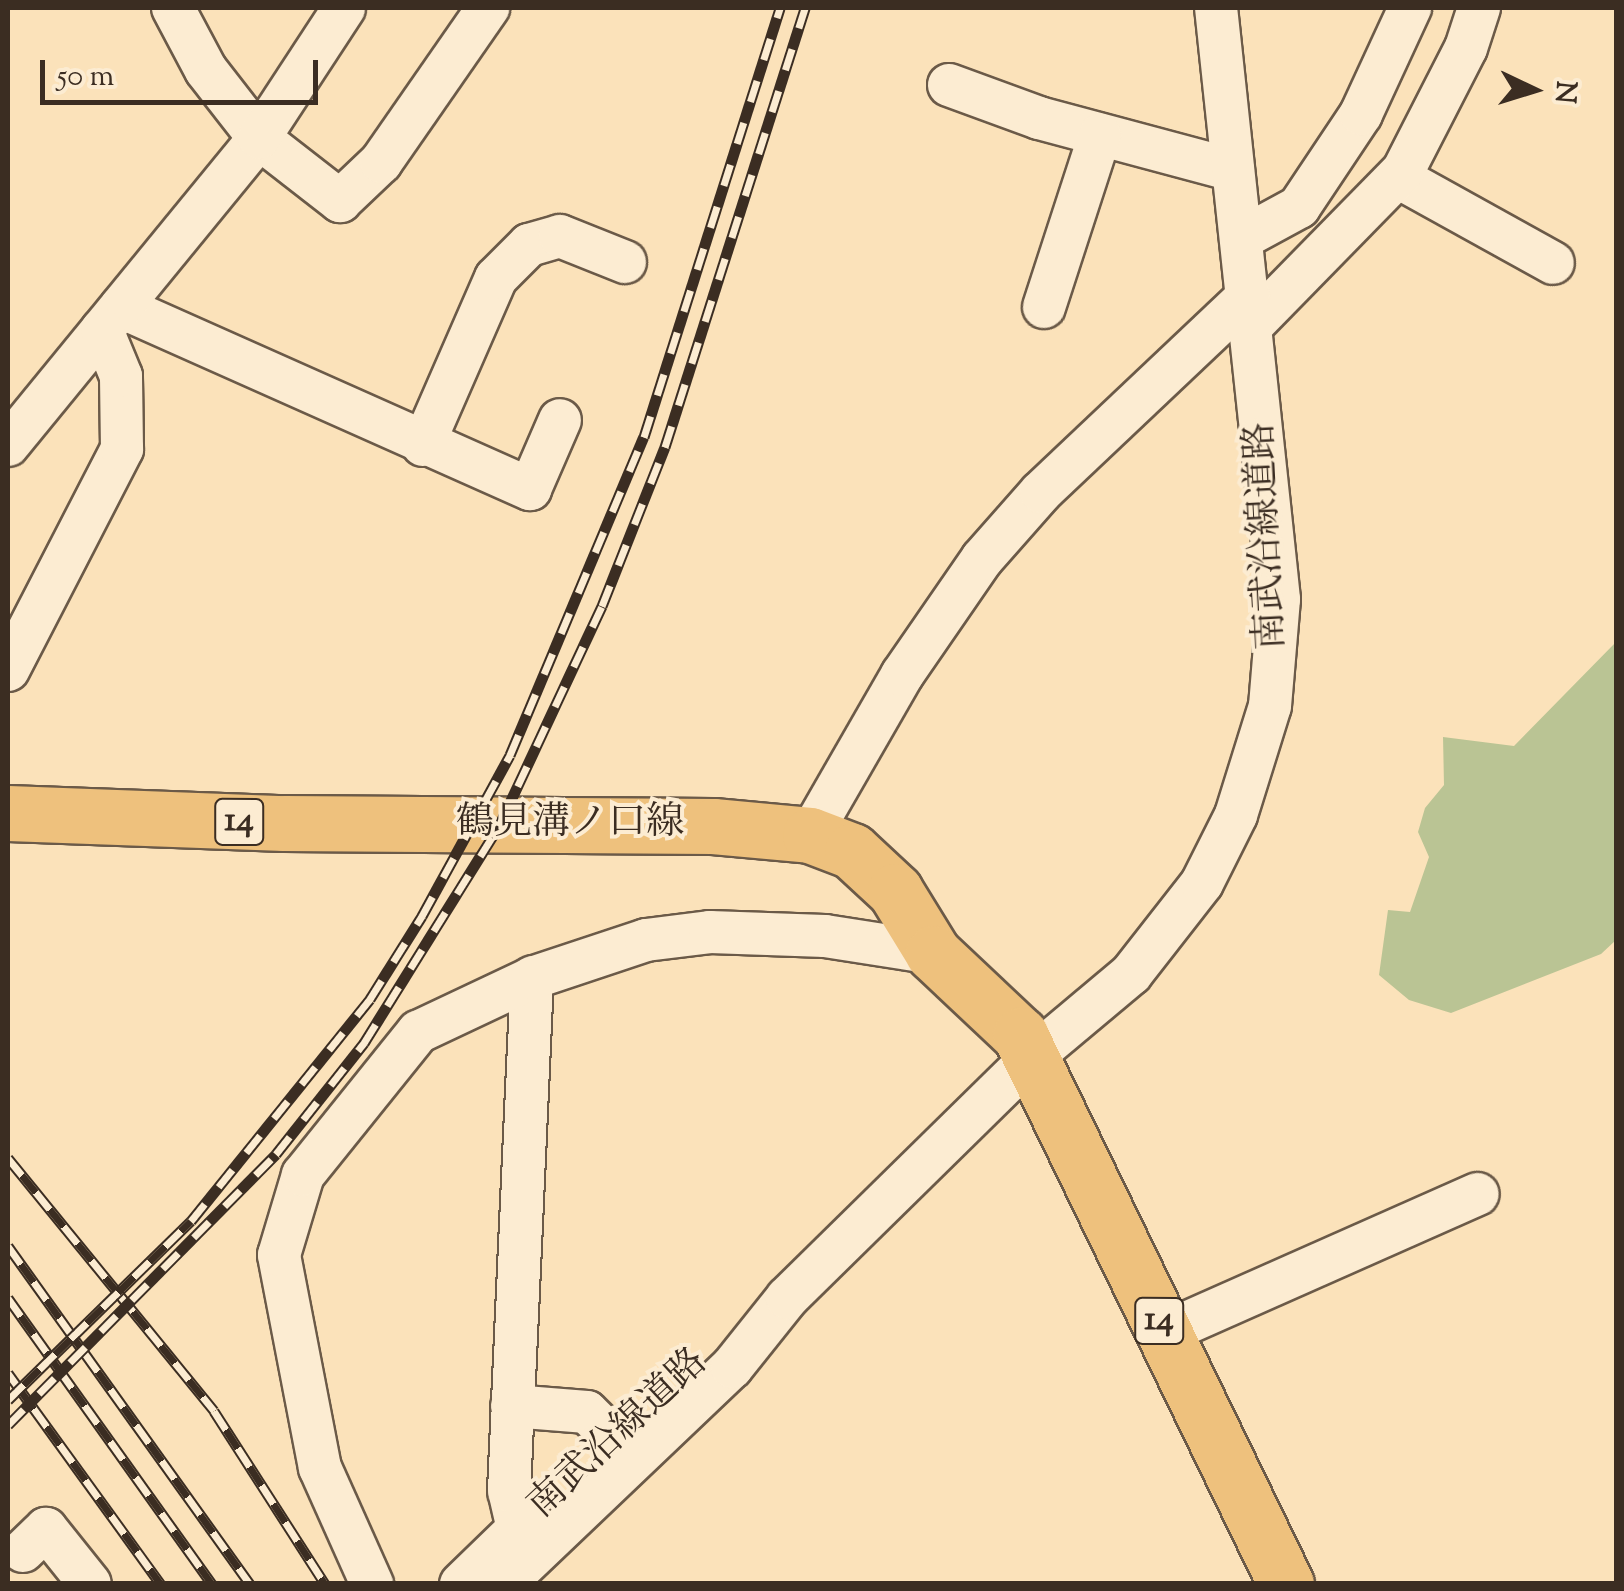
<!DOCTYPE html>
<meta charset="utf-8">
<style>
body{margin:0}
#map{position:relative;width:1624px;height:1591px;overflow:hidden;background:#fbe2ba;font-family:"Sorts Mill Goudy","Noto Serif JP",serif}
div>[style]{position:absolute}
.green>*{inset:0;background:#bac494}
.roads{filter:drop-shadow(2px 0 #6b5a48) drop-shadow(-2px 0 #6b5a48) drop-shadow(0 2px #6b5a48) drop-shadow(0 -2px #6b5a48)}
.minor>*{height:42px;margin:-21px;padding:0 21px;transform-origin:21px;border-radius:21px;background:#fcecd2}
.major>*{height:55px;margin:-27.5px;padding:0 27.5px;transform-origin:27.5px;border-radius:27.5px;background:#eec17d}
.rail>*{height:11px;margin-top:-5.5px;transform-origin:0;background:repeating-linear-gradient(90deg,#fcecd2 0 22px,#3b2d22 0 44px);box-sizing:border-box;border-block:2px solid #3b2d22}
span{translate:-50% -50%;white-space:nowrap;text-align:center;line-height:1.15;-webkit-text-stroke:8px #fcecd2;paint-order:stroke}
.shield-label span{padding:2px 8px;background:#fcecd2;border:2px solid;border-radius:8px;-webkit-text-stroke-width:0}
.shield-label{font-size:35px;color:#3b2d22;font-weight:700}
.street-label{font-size:38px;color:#3b2d22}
.frame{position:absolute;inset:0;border:10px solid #3b2d22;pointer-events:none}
.north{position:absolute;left:1484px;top:40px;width:100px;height:100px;-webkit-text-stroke:8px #fcecd2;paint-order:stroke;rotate:94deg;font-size:28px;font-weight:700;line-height:40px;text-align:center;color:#3b2d22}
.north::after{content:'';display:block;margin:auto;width:35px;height:45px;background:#3b2d22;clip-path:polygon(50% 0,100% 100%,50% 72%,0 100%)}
.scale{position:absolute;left:40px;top:60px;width:278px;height:45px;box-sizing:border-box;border:5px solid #3b2d22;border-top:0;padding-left:12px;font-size:30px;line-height:35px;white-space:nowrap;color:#3b2d22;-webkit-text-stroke:8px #fcecd2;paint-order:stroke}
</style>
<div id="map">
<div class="green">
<div style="clip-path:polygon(1616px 642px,1616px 940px,1601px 954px,1451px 1013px,1409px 1000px,1379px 975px,1388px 910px,1410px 912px,1429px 857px,1418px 832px,1425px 808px,1444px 785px,1443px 737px,1514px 746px)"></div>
</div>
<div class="roads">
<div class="minor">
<div style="left:173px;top:8px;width:70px;rotate:62deg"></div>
<div style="left:206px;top:70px;width:86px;rotate:52.1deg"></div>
<div style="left:259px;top:138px;width:103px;rotate:37.9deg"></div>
<div style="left:340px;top:201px;width:57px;rotate:-43.6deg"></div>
<div style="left:381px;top:162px;width:188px;rotate:-55.2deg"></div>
<div style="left:949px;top:85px;width:96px;rotate:20.1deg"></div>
<div style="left:1039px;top:118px;width:201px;rotate:15deg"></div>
<div style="left:1398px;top:177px;width:177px;rotate:29deg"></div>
<div style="left:1242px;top:238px;width:65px;rotate:-28.5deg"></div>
<div style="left:1299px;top:207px;width:112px;rotate:-56.3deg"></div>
<div style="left:1361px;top:114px;width:117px;rotate:-65.2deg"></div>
<div style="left:121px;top:307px;width:448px;rotate:24deg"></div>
<div style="left:530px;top:489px;width:75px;rotate:-66.5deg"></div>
<div style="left:1044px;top:307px;width:181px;rotate:-72deg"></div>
<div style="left:1252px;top:325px;width:216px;rotate:-45.6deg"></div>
<div style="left:1403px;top:171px;width:138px;rotate:-62.9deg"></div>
<div style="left:1466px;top:48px;width:42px;rotate:-72deg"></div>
<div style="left:8px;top:445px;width:397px;rotate:-50.7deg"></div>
<div style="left:259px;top:138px;width:155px;rotate:-56.8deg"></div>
<div style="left:423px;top:445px;width:182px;rotate:-66.4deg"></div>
<div style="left:496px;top:278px;width:47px;rotate:-45deg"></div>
<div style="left:529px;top:245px;width:32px;rotate:-16deg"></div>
<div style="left:560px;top:236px;width:70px;rotate:21.8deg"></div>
<div style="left:8px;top:670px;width:249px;rotate:-62.7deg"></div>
<div style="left:122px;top:449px;width:73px;rotate:-90.8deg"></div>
<div style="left:121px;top:376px;width:50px;rotate:-112.4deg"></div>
<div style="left:810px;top:835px;width:185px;rotate:-60.1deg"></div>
<div style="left:902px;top:675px;width:141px;rotate:-55.4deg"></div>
<div style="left:982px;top:559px;width:89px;rotate:-48.6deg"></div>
<div style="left:1041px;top:492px;width:286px;rotate:-43.4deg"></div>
<div style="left:1164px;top:1333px;width:343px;rotate:-23.9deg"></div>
<div style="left:512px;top:1406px;width:75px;rotate:4.6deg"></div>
<div style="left:587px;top:1412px;width:38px;rotate:45deg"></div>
<div style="left:518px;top:1529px;width:39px;rotate:-103deg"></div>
<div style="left:509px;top:1491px;width:514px;rotate:-87.43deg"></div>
<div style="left:23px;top:1551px;width:32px;rotate:-44deg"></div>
<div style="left:46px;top:1529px;width:70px;rotate:51.3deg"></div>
<div style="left:372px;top:1584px;width:127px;rotate:-114.1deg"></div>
<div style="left:320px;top:1468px;width:217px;rotate:-100.9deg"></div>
<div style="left:279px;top:1255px;width:84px;rotate:-73.3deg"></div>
<div style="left:303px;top:1175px;width:184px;rotate:-51.2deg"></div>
<div style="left:418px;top:1032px;width:126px;rotate:-25.3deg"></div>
<div style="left:532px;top:978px;width:120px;rotate:-18.4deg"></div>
<div style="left:646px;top:940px;width:64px;rotate:-7.1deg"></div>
<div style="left:710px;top:932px;width:115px;rotate:2deg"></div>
<div style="left:825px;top:936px;width:109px;rotate:8.9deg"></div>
<div style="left:461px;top:1584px;width:89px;rotate:-44.1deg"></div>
<div style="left:504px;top:1584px;width:315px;rotate:-43.6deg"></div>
<div style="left:732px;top:1367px;width:88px;rotate:-51.4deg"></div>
<div style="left:787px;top:1298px;width:344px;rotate:-44.5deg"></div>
<div style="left:1032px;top:1057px;width:129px;rotate:-40deg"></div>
<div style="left:1131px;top:974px;width:115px;rotate:-52deg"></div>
<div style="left:1202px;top:883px;width:76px;rotate:-63.4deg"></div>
<div style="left:1236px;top:815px;width:114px;rotate:-72.7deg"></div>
<div style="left:1270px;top:706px;width:107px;rotate:-85.2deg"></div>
<div style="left:1279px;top:599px;width:594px;rotate:-96.08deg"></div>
</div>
<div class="major">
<div style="left:8px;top:813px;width:276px;rotate:2.1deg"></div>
<div style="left:284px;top:823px;width:429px;rotate:0.4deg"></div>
<div style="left:713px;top:826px;width:97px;rotate:5.3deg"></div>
<div style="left:810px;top:835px;width:45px;rotate:20.9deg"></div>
<div style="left:852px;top:851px;width:59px;rotate:42.9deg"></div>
<div style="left:895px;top:891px;width:73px;rotate:58.5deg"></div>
<div style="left:933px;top:953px;width:120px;rotate:43.3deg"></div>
<div style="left:1020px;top:1035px;width:610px;rotate:64.15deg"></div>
</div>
</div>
<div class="rail">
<div style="left:8px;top:1158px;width:326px;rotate:50.8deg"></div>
<div style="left:214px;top:1411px;width:206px;rotate:57.3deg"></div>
<div style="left:8px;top:1246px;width:416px;rotate:54.4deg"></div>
<div style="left:8px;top:1298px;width:351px;rotate:54.5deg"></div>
<div style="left:8px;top:1373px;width:261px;rotate:54.1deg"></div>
<div style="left:8px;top:1400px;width:256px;rotate:-44.4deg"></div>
<div style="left:191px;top:1221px;width:285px;rotate:-51.1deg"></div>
<div style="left:370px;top:999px;width:98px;rotate:-57.9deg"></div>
<div style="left:422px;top:916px;width:183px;rotate:-61.3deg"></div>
<div style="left:510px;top:755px;width:345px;rotate:-67.2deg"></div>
<div style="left:644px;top:437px;width:450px;rotate:-72.4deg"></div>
<div style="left:8px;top:1425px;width:381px;rotate:-45.3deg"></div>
<div style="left:276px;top:1154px;width:142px;rotate:-51.6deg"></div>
<div style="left:364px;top:1043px;width:256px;rotate:-58.1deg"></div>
<div style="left:499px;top:826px;width:243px;rotate:-64.9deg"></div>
<div style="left:602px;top:606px;width:171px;rotate:-68.4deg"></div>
<div style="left:665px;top:447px;width:461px;rotate:-72.3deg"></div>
</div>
<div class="shield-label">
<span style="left:239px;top:822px">14</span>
<span style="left:1159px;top:1321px">14</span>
</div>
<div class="street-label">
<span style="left:1268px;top:536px;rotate:-93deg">南武沿線道路</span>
<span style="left:570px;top:825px">鶴見溝ノ口線</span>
<span style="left:619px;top:1435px;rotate:-43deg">南武沿線道路</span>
</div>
<div class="frame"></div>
<div class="north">N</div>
<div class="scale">50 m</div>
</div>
